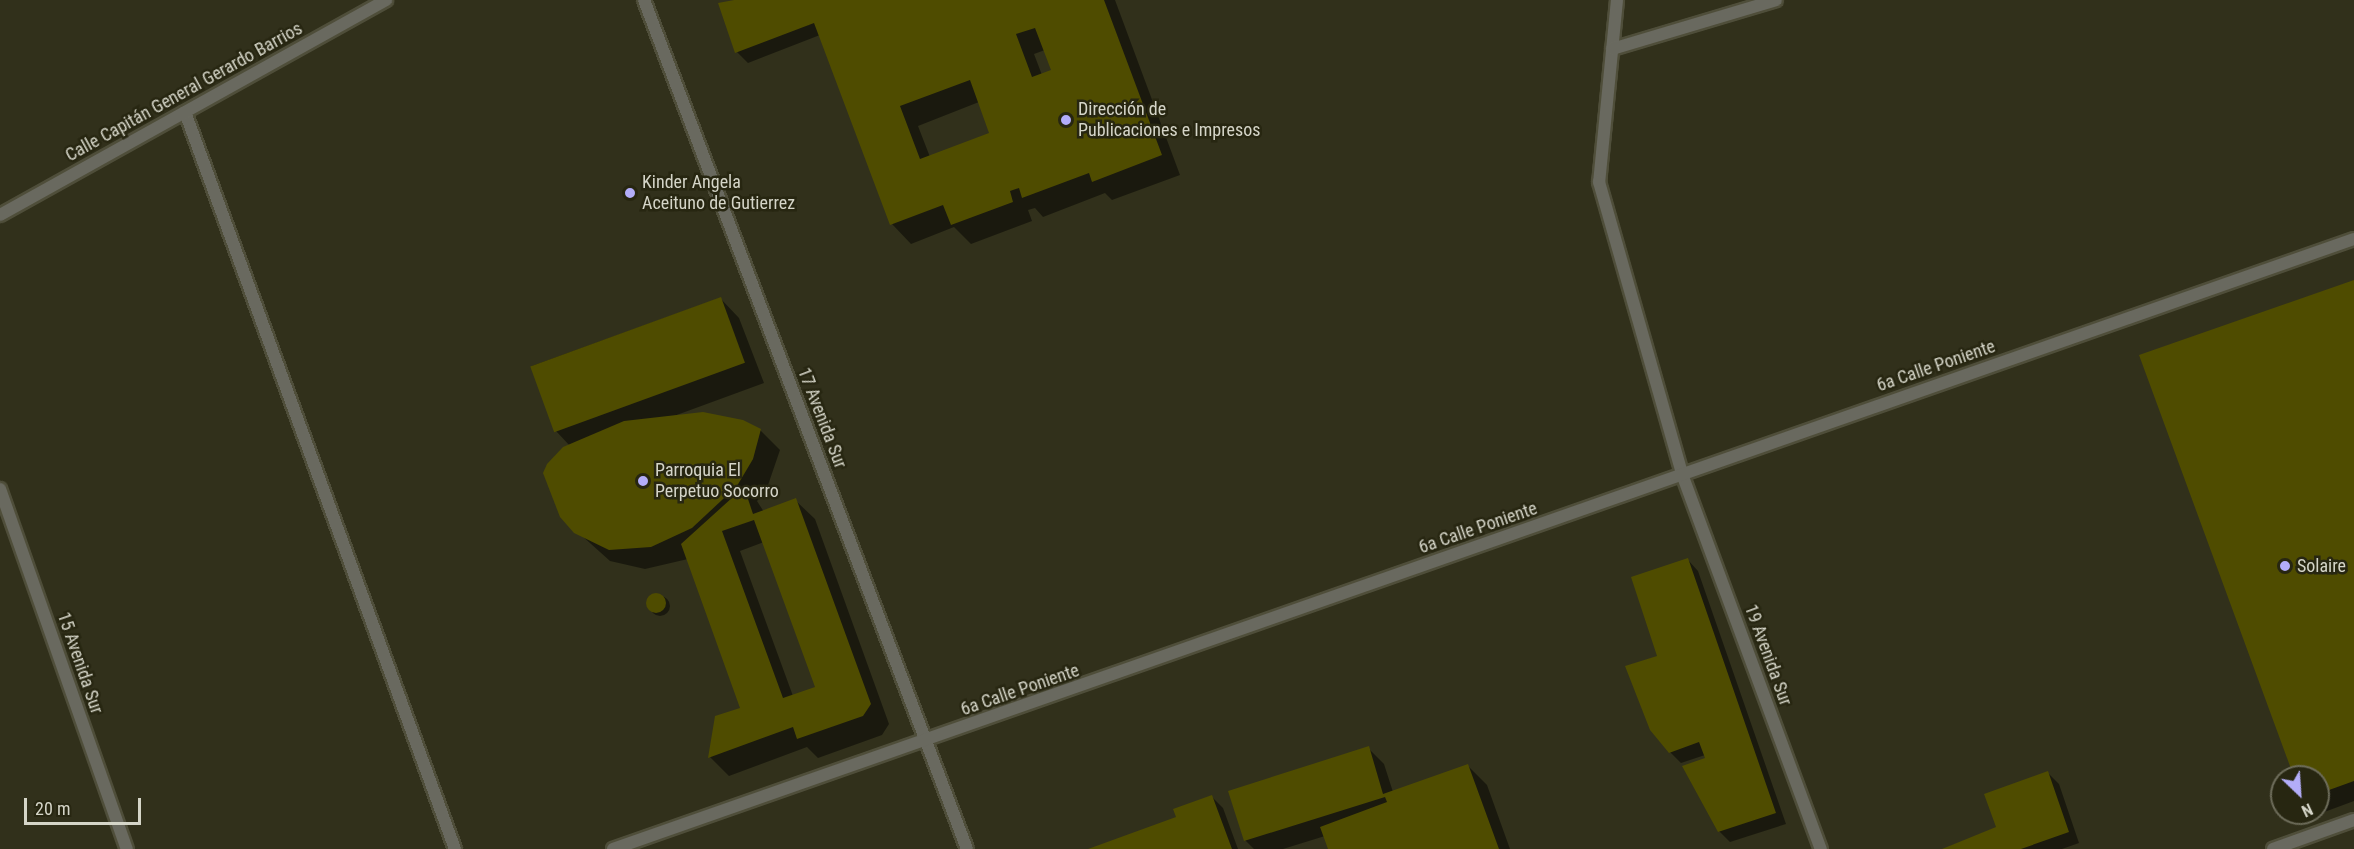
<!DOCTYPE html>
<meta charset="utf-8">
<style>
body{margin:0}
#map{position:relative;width:2354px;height:849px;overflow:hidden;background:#31301b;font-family:"Roboto Condensed",sans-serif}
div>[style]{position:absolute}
.shadow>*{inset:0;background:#0007}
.round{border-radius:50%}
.building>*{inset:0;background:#4f4c00;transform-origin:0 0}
.roads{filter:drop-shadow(2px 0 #4f4e3a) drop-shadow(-2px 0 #4f4e3a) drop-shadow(0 2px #4f4e3a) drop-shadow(0 -2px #4f4e3a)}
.minor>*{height:12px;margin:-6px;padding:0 6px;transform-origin:6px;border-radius:6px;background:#69695f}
.tertiary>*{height:12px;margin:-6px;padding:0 6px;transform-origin:6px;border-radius:6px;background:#69695f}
.dots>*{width:16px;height:16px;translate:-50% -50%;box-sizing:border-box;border:3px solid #272611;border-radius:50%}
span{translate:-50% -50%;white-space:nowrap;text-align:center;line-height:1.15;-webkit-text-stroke:5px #272611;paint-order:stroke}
.street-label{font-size:18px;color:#d5d5c8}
.poi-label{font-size:18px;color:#d5d5c8}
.left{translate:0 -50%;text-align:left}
.north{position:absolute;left:2270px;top:765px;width:60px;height:60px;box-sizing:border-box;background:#272611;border:2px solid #6d6c5a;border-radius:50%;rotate:155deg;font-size:16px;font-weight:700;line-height:24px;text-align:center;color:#d5d5c8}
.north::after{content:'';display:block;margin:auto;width:21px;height:27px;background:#b3adf9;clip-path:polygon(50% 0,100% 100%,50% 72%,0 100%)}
.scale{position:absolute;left:24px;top:798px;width:117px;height:27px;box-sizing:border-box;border:3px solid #d5d5c8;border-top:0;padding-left:8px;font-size:18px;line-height:21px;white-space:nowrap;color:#d5d5c8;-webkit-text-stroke:4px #272611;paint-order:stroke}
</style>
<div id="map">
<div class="shadow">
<div style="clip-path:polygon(evenodd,743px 0,1115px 0,1180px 175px,1112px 200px,1105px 193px,1043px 217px,1035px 208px,1028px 210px,1032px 221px,971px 244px,954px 227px,911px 244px,892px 224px,820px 35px,748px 63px,737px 52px,743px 0,1045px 50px,1053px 71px,1042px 75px,1034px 54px,1045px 50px,743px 0,979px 102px,991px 134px,930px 157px,918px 126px,979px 102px)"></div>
<div style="clip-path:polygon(2354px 282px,2354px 801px,2319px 814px,2318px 777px,2295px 777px)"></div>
<div style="clip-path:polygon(evenodd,720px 298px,739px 318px,764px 383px,674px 416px,760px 430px,780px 450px,766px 491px,757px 501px,764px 512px,795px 500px,815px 519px,889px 724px,882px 735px,818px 758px,807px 747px,729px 776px,710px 757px,742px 708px,688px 559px,645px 569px,610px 561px,561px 517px,570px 446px,556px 431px,532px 366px,720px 298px,764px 542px,817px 688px,793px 696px,740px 551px,764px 542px)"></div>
<div style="clip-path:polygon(1688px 560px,1698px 571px,1786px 824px,1730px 842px,1719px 831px,1705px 755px,1681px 763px,1670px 752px,1659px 657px)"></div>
<div class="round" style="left:650px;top:596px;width:20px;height:20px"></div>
<div style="clip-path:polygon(1368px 748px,1384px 764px,1393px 792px,1468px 766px,1487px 785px,1510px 849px,1329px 849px,1325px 836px,1283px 849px,1254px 849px,1245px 840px)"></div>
<div style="clip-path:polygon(2048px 773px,2059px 784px,2079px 843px,2062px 849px,1945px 849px,1998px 828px)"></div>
<div style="clip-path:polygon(1212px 797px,1223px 808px,1238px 849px,1091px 849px,1178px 818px)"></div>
</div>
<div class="building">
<div style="clip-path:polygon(evenodd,734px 0,1104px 0,1162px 155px,1092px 182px,1089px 173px,1022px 198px,1019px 188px,1010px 191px,1013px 202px,951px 225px,943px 205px,890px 225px,814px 23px,735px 53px,718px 3px,734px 0,1035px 28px,1051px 70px,1032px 77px,1016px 34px,1035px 28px,734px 0,970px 80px,989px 133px,920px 159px,900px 106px,970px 80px)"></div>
<div style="clip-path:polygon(2354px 280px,2354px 781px,2318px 794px,2318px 777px,2294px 777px,2139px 355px)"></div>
<div style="left:721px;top:297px;width:70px;height:203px;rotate:70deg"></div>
<div style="clip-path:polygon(703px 412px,743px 420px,761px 429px,753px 459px,737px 486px,692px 528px,651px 547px,609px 550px,574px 533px,560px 517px,543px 473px,547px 464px,563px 447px,624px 421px)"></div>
<div style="clip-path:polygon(evenodd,744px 487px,753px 514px,796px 498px,871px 704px,863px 716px,797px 739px,793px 727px,708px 758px,715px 716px,740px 708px,681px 544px,744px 487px,754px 520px,815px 687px,783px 698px,722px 531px,754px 520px)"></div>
<div style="clip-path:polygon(1688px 558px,1776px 813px,1718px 832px,1682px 766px,1705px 758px,1699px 742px,1669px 753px,1650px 730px,1625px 666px,1657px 656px,1631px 577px)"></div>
<div class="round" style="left:646px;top:593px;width:20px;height:20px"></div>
<div style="clip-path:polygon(1369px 746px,1383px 794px,1468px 764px,1499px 849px,1328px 849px,1320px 827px,1387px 802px,1385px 797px,1244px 841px,1228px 791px)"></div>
<div style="clip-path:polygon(2048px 771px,2069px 832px,2021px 849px,1942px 849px,1996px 827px,1984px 794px)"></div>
<div style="clip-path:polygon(1212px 795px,1232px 849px,1088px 849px,1176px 817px,1173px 809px)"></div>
</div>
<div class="roads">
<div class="minor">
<div style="left:644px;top:0;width:908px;rotate:69.17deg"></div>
<div style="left:1617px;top:0;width:183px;rotate:95.6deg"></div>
<div style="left:1599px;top:182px;width:304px;rotate:74.1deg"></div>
<div style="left:1682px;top:474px;width:400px;rotate:69.7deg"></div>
<div style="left:1612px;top:49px;width:171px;rotate:-16.6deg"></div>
<div style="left:185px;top:112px;width:785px;rotate:69.88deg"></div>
<div style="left:0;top:215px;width:442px;rotate:-29.1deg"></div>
<div style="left:0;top:489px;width:382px;rotate:70.6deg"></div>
<div style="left:613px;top:849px;width:1845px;rotate:-19.31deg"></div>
</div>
<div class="tertiary">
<div style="left:2273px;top:849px;width:86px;rotate:-19.7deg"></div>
</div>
</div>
<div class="dots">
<div style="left:1066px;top:120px;background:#b3adf9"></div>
<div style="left:630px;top:193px;background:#b3adf9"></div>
<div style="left:643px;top:481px;background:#b3adf9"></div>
<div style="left:2285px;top:566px;background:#b3adf9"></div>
</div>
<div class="street-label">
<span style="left:184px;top:92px;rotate:-29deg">Calle Capitán General Gerardo Barrios</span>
<span style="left:1936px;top:366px;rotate:-19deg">6a Calle Poniente</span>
<span style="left:822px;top:418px;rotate:69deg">17 Avenida Sur</span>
<span style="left:1478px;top:528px;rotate:-19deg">6a Calle Poniente</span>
<span style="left:1768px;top:655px;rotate:70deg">19 Avenida Sur</span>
<span style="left:80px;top:663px;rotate:71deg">15 Avenida Sur</span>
<span style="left:1020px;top:690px;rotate:-19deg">6a Calle Poniente</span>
</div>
<div class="poi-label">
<span class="left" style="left:1078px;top:120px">Dirección de<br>Publicaciones e Impresos</span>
<span class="left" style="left:642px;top:193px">Kinder Angela<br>Aceituno de Gutierrez</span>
<span class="left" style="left:655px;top:481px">Parroquia El<br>Perpetuo Socorro</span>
<span class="left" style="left:2297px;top:566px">Solaire</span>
</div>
<div class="north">N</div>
<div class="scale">20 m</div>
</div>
